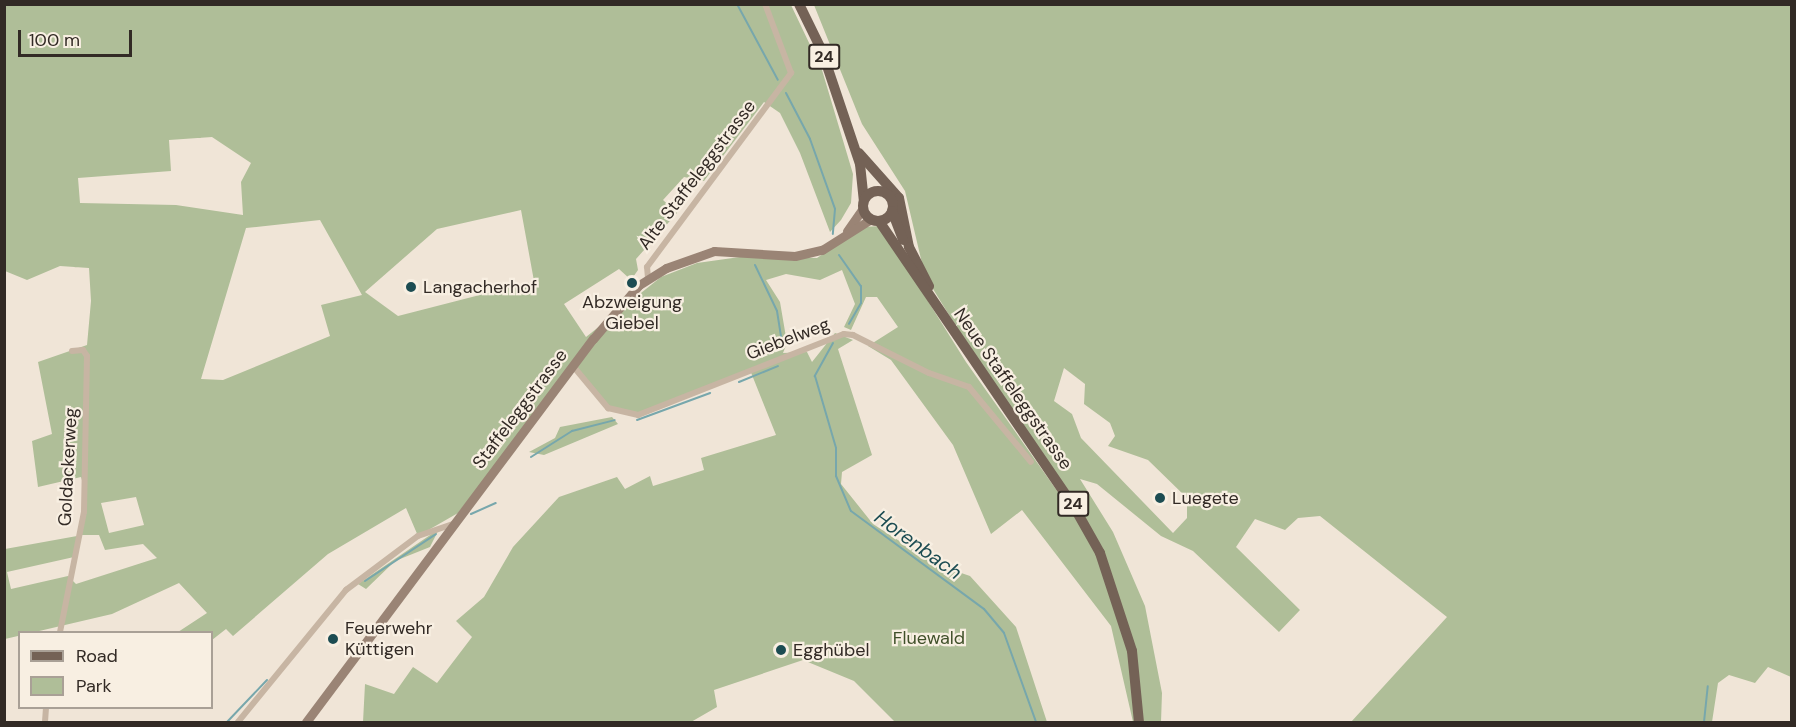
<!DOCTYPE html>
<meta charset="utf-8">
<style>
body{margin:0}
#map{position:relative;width:1796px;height:727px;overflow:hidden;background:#f0e5d7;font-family:"DM Sans",sans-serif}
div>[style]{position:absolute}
.green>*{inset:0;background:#afbe98}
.stream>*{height:2px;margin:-1px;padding:0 1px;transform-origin:1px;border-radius:1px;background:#77a7ac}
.street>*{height:6px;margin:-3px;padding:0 3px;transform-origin:3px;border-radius:3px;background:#c7b5a3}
.secondary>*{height:9px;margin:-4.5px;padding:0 4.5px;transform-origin:4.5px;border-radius:4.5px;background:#9a8475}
.primary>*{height:10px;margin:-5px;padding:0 5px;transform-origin:5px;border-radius:5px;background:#746256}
.primary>.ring{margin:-5px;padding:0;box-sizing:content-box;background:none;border:10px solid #746256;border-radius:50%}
.dots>*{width:16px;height:16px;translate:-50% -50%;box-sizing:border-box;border:3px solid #f8efe2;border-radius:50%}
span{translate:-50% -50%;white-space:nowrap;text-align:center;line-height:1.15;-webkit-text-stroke:4.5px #f8efe2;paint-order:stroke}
.shield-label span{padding:2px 4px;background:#f8efe2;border:2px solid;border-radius:4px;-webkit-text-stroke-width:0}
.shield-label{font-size:16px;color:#322a25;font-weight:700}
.street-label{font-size:18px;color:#322a25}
.poi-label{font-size:18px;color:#322a25}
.left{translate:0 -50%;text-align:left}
.park-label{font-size:18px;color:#40502a}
.water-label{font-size:20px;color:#1c4c52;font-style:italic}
.frame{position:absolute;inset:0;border:6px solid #322a25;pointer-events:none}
.legend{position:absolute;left:18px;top:631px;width:195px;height:78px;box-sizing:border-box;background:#f8efe2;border:2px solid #a9a096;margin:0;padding:8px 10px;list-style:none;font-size:18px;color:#322a25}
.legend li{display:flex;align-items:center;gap:12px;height:30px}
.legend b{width:30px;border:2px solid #a9a096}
.scale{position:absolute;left:18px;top:30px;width:114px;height:27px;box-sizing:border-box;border:3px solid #322a25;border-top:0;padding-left:8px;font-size:18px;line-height:21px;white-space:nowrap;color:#322a25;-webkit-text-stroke:4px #f8efe2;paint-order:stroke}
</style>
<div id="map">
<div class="green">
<div style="clip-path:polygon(evenodd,5px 5px,791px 5px,822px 70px,853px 174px,851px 203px,841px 220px,830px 232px,800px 153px,780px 113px,764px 102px,704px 181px,684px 177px,663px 200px,677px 213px,636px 259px,638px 270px,631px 280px,619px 269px,564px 304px,586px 337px,661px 277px,697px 263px,747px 256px,817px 258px,863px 227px,881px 226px,966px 362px,1060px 495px,925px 276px,905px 191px,862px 124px,814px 5px,1791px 5px,1791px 677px,1768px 667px,1755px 683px,1729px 675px,1718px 683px,1712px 722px,1351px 722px,1447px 617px,1320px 516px,1298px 518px,1285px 530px,1255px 519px,1236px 547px,1300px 610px,1279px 632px,1193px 551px,1161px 536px,1097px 484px,1080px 479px,1113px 532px,1145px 606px,1162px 693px,1161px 722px,1133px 722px,1111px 626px,1022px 510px,991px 534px,953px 445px,891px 360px,868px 346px,898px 327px,877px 297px,866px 297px,851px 330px,844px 327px,855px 304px,842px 270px,820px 280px,786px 274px,766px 280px,780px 302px,787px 343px,783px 353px,807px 352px,812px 362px,835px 333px,853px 340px,838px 349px,872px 455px,842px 472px,841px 484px,873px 524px,935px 564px,970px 576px,1016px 627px,1047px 722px,895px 722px,854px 681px,803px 660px,714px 690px,717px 707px,691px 722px,363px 722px,365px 684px,394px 694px,413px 667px,437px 683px,472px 637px,456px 621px,484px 597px,513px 547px,559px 497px,617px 477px,625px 489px,650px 476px,653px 486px,704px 470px,701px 458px,776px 435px,750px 370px,638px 415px,608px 408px,573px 366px,458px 513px,418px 536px,406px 508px,328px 554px,233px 636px,226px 629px,212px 640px,212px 632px,178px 632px,207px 613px,179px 583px,112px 614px,5px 639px,5px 549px,77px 536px,74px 557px,7px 572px,11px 589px,68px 576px,76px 584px,157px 558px,143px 544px,105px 550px,99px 535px,81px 535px,87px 497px,81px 477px,38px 487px,32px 441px,52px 434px,38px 362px,87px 345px,91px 301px,89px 268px,60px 266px,27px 280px,5px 271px,5px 5px,212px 137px,251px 163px,241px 182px,243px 215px,176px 205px,80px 203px,78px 178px,171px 171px,169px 140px,212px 137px,5px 5px,521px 210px,534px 281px,398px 316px,365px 292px,437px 229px,521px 210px,5px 5px,320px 220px,362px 295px,321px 305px,330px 336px,223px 380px,201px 379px,246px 228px,320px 220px,5px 5px,1064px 368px,1085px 384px,1084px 404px,1110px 423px,1115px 436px,1108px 446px,1148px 460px,1187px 498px,1187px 518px,1173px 533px,1081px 438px,1072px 414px,1054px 401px,1064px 368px,5px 5px,136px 497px,144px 525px,109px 533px,101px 503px,136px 497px)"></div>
<div style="clip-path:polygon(612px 417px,618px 424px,544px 455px,529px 452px,555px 438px,560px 427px)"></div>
<div style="clip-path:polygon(439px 529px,430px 547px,395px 561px,366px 589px,358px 584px)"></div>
</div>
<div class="stream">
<div style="left:737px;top:4px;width:86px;rotate:61.7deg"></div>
<div style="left:786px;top:93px;width:52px;rotate:62.4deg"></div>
<div style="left:810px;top:139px;width:74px;rotate:70.3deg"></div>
<div style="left:835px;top:209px;width:25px;rotate:95deg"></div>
<div style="left:839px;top:255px;width:38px;rotate:55deg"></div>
<div style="left:861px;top:286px;width:17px;rotate:90deg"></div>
<div style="left:861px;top:303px;width:24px;rotate:120deg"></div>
<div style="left:755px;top:265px;width:51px;rotate:64.4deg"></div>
<div style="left:777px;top:311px;width:32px;rotate:81deg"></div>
<div style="left:833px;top:343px;width:38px;rotate:119deg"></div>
<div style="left:815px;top:376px;width:75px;rotate:73.7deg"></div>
<div style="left:836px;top:448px;width:28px;rotate:90deg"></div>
<div style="left:836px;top:476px;width:38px;rotate:67deg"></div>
<div style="left:851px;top:511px;width:165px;rotate:36.4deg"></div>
<div style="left:984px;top:609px;width:31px;rotate:50deg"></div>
<div style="left:1004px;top:633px;width:95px;rotate:70.2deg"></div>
<div style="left:739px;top:382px;width:42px;rotate:-22.3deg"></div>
<div style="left:637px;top:420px;width:78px;rotate:-20.3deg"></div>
<div style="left:531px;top:457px;width:49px;rotate:-32.4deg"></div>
<div style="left:572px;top:431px;width:44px;rotate:-14.3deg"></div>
<div style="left:471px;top:514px;width:27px;rotate:-24deg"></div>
<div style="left:365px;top:581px;width:85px;rotate:-33.5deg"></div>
<div style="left:227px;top:722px;width:58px;rotate:-46.4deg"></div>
<div style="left:1704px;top:722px;width:36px;rotate:-84deg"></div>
</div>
<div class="street">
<div style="left:648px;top:278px;width:11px;rotate:-95deg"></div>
<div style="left:647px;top:267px;width:242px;rotate:-53.4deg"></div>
<div style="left:791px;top:73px;width:74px;rotate:-110.6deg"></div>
<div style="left:573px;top:366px;width:55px;rotate:50.2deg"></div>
<div style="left:608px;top:408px;width:31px;rotate:13deg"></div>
<div style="left:638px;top:415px;width:221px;rotate:-21.5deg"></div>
<div style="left:844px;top:334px;width:9px;rotate:6deg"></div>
<div style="left:853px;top:335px;width:85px;rotate:26.6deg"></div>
<div style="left:929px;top:373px;width:42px;rotate:19.3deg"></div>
<div style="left:969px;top:387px;width:97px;rotate:50.4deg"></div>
<div style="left:60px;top:632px;width:122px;rotate:-78.7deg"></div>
<div style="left:84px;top:512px;width:156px;rotate:-88.9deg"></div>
<div style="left:87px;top:356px;width:7px;rotate:-124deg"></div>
<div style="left:83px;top:350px;width:11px;rotate:175deg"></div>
<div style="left:45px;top:722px;width:14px;rotate:-86deg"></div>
<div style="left:238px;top:722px;width:171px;rotate:-50.7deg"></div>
<div style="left:346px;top:590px;width:90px;rotate:-36.9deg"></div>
<div style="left:418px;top:536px;width:39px;rotate:-19deg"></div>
</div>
<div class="secondary">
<div style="left:847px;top:231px;width:28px;rotate:-55deg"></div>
<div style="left:306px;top:722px;width:479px;rotate:-53.2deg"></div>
<div style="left:593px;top:339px;width:71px;rotate:-49.6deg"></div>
<div style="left:639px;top:285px;width:32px;rotate:-32deg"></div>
<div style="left:666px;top:268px;width:51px;rotate:-19.5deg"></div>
<div style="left:714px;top:251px;width:81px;rotate:3.5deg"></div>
<div style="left:795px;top:256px;width:28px;rotate:-13deg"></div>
<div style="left:822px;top:250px;width:58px;rotate:-32.3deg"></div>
</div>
<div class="primary">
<div style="left:799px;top:4px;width:52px;rotate:63.9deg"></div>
<div style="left:822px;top:51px;width:119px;rotate:71.4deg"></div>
<div style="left:860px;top:164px;width:36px;rotate:84deg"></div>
<div style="left:859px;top:153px;width:60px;rotate:48.4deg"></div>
<div style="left:899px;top:198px;width:50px;rotate:78.5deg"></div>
<div style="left:909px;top:247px;width:44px;rotate:62.9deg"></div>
<div class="ring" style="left:863px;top:191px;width:20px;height:20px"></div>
<div style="left:892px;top:211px;width:31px;rotate:69deg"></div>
<div style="left:879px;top:221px;width:344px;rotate:55.7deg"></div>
<div style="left:1073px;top:505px;width:55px;rotate:60.6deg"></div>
<div style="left:1100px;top:553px;width:103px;rotate:71.9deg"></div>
<div style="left:1132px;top:651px;width:71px;rotate:84.4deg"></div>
</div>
<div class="dots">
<div style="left:632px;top:283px;background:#1c4c52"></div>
<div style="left:411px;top:287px;background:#1c4c52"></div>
<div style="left:1160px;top:498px;background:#1c4c52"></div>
<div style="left:333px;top:639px;background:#1c4c52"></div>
<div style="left:781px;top:650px;background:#1c4c52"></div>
</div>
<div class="shield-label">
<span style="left:824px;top:57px">24</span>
<span style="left:1073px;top:504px">24</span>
</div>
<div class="street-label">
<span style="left:697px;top:175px;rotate:-53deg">Alte Staffeleggstrasse</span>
<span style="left:788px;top:339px;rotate:-21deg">Giebelweg</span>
<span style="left:1013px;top:389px;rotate:55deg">Neue Staffeleggstrasse</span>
<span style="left:520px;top:409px;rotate:-53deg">Staffeleggstrasse</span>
<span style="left:68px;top:467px;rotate:-87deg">Goldackerweg</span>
</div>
<div class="poi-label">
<span class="left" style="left:423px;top:287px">Langacherhof</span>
<span style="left:632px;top:313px">Abzweigung<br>Giebel</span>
<span class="left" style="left:1172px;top:498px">Luegete</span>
<span class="left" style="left:345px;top:639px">Feuerwehr<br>Küttigen</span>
<span class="left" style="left:793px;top:650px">Egghübel</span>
</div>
<div class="park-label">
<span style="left:929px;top:638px">Fluewald</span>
</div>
<div class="water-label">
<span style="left:918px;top:545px;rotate:36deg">Horenbach</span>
</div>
<div class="frame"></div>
<ul class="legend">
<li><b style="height:8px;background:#746256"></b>Road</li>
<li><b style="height:16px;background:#afbe98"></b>Park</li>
</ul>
<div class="scale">100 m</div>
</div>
